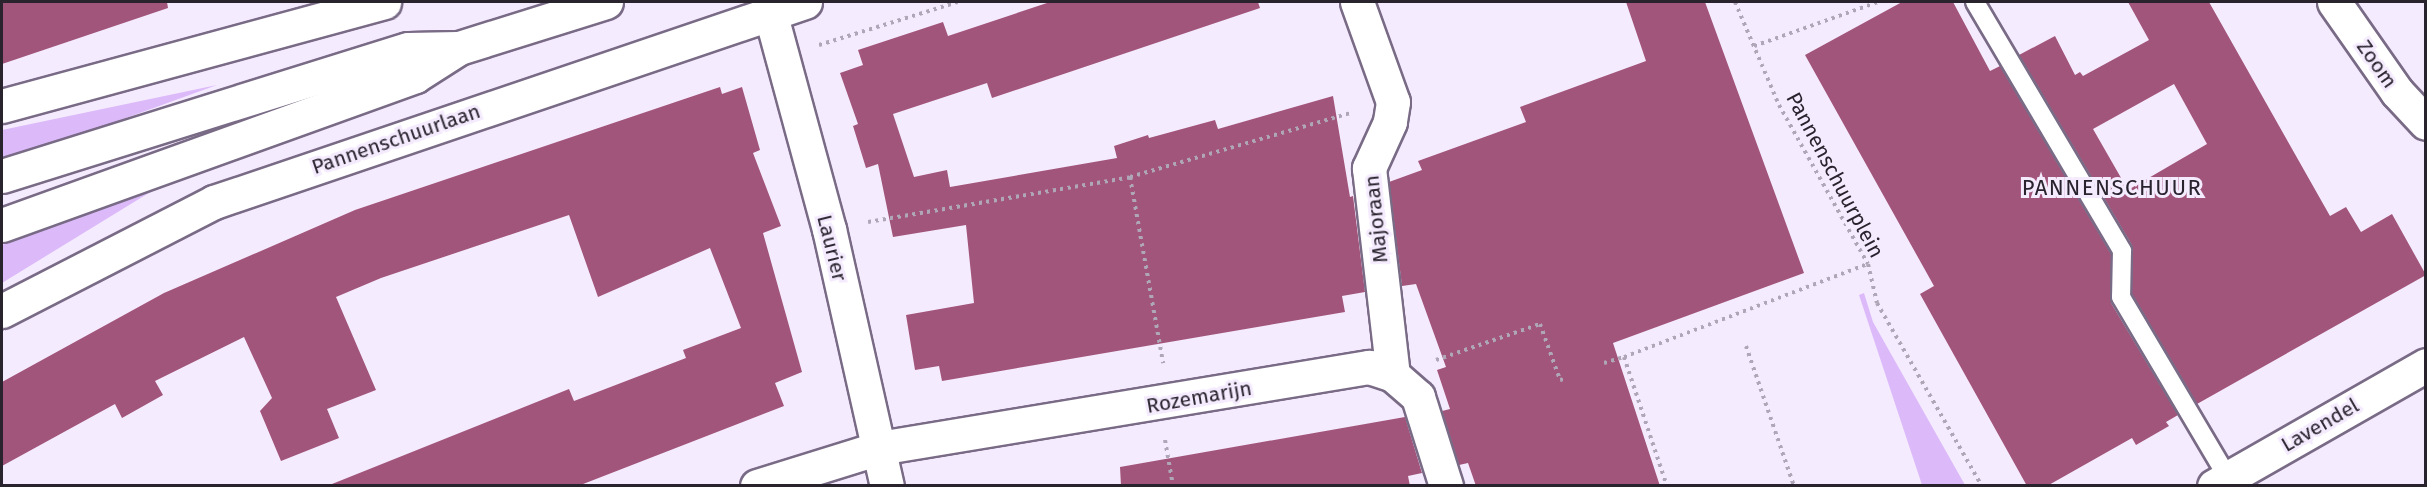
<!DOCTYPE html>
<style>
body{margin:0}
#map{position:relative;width:2427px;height:487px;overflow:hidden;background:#f5ebfe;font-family:"Fira Sans",sans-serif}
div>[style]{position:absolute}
.green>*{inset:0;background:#dcbafa}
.building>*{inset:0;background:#a2557a}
.path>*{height:4px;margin-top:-2px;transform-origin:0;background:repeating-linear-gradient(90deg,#afa6b7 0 3px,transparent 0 7.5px)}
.roads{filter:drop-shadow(2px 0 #796b86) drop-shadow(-2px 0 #796b86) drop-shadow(0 2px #796b86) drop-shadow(0 -2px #796b86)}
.service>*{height:18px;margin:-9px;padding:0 9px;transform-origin:9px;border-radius:9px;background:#fff}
.minor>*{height:33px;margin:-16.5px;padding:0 16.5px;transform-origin:16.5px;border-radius:16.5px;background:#fff}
.secondary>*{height:33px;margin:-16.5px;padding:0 16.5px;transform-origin:16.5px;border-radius:16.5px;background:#fff}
span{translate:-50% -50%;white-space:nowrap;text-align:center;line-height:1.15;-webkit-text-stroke:6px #f5ebfe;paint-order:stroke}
.street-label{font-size:21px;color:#29232e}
.neighbourhood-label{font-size:22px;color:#29232e;letter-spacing:1.5px}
.frame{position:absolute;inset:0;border:3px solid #29232e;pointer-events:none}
</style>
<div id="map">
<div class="green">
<div style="clip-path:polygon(217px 85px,2px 163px,2px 130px)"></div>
<div style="clip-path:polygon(152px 191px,2px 283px,2px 245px)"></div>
<div style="clip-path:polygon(1864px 293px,1873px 322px,1965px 485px,1922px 485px,1859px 295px)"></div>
</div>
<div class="building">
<div style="clip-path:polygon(2px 2px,167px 2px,168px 8px,2px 64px)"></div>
<div style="clip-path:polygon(1050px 2px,1258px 2px,1260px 8px,992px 98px,987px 83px,893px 114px,914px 177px,947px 170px,950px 187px,1117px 158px,1114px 146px,1148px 135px,1149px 138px,1215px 120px,1218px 129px,1333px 96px,1350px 197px,1353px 196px,1365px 292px,1342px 296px,1345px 312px,942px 381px,939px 366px,915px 370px,906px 315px,974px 303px,966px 225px,893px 237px,878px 164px,866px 168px,853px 126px,858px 124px,840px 73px,863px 65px,858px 50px,943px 22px,948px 36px)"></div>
<div style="clip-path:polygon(1626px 2px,1705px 2px,1804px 273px,1613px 343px,1660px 486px,1476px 486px,1468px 463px,1459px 465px,1442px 411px,1450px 409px,1437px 370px,1446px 367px,1416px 284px,1402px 286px,1389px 182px,1422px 170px,1418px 161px,1526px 122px,1520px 107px,1646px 61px)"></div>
<div style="clip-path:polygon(1902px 2px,1953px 2px,1990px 71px,2000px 66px,2111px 254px,2111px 303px,2178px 415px,2166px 422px,2169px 426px,2136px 445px,2132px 438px,2047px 486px,2027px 486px,1920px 294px,1934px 286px,1805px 55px)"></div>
<div style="clip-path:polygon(evenodd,2128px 2px,2209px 2px,2330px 216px,2346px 207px,2361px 232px,2392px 214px,2426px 275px,2197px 404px,2132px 294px,2132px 245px,2019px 55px,2055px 36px,2075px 75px,2080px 72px,2083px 76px,2149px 40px,2128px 2px,2174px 84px,2207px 144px,2128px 190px,2093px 129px,2174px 84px)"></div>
<div style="clip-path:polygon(720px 87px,722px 94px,742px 87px,760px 150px,753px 153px,781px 226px,763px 233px,802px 372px,775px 383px,784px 406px,578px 486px,327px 486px,569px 389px,574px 401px,686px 358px,683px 350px,741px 328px,710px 248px,598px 297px,569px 215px,381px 278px,336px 297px,376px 390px,327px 409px,339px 438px,281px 461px,260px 411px,272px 398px,244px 337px,155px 381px,163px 395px,122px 418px,115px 404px,2px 466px,2px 382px,164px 293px,355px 210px)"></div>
<div style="clip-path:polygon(1405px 417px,1422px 473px,1408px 476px,1410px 486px,1121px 486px,1120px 467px)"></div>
</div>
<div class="path">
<div style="left:1735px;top:2px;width:112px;rotate:66.9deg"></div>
<div style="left:1779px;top:105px;width:182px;rotate:60.8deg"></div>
<div style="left:1868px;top:264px;width:40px;rotate:77deg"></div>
<div style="left:1877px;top:303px;width:211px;rotate:60.2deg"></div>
<div style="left:819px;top:45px;width:145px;rotate:-17.2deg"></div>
<div style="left:1754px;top:46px;width:132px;rotate:-19.5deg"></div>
<div style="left:1130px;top:177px;width:189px;rotate:79.9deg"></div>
<div style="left:868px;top:222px;width:266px;rotate:-9.7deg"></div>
<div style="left:1130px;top:177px;width:230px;rotate:-16.2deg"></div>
<div style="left:1746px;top:346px;width:148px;rotate:71.1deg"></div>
<div style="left:1624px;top:357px;width:261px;rotate:-20.9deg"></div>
<div style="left:1436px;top:360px;width:110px;rotate:-19.1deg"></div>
<div style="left:1540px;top:324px;width:59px;rotate:70.3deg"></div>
<div style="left:1560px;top:380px;width:4px;rotate:-14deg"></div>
<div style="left:1604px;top:363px;width:21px;rotate:-17deg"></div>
<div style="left:1624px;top:357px;width:136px;rotate:71.6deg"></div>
<div style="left:1165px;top:440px;width:47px;rotate:80.1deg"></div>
</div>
<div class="roads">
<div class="service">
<div style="left:1975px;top:2px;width:289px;rotate:59.4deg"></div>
<div style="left:2122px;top:251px;width:46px;rotate:91.2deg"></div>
<div style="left:2121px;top:297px;width:210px;rotate:59.4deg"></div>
</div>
<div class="minor">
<div style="left:1357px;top:2px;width:106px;rotate:70.2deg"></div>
<div style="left:1393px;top:102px;width:20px;rotate:99deg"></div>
<div style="left:1390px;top:122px;width:51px;rotate:114.5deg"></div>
<div style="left:1369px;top:168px;width:208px;rotate:83.4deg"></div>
<div style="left:2334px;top:2px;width:110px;rotate:55deg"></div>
<div style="left:2397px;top:92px;width:42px;rotate:46.9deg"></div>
<div style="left:770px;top:12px;width:225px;rotate:74.8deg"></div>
<div style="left:829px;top:229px;width:263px;rotate:77.3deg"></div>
<div style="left:2px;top:106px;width:396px;rotate:-15.2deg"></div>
<div style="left:2px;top:311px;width:238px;rotate:-27.2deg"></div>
<div style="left:214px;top:202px;width:624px;rotate:-18.7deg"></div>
<div style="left:757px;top:486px;width:128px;rotate:-17.3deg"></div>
<div style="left:879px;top:448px;width:497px;rotate:-9.4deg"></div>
<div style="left:1369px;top:367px;width:25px;rotate:18deg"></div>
<div style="left:1393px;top:375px;width:33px;rotate:41deg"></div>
<div style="left:1418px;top:397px;width:93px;rotate:72.5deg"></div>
<div style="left:2214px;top:486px;width:244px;rotate:-29.7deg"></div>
</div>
<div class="secondary">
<div style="left:2px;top:176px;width:425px;rotate:-17.4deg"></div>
<div style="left:408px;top:49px;width:50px;rotate:-1.1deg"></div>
<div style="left:2px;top:225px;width:439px;rotate:-19.8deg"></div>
<div style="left:415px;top:76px;width:52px;rotate:-32.5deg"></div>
<div style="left:459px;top:48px;width:154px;rotate:-17.4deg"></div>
</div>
</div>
<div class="street-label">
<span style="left:2377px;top:64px;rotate:55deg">Zoom</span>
<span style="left:396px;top:139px;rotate:-19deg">Pannenschuurlaan</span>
<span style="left:1835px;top:175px;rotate:62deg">Pannenschuurplein</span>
<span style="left:1376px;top:219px;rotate:-96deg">Majoraan</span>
<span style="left:832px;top:248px;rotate:76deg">Laurier</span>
<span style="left:1199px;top:397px;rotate:-10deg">Rozemarijn</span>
<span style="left:2320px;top:425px;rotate:-30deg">Lavendel</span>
</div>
<div class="neighbourhood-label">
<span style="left:2112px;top:188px">PANNENSCHUUR</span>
</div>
<div class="frame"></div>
</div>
